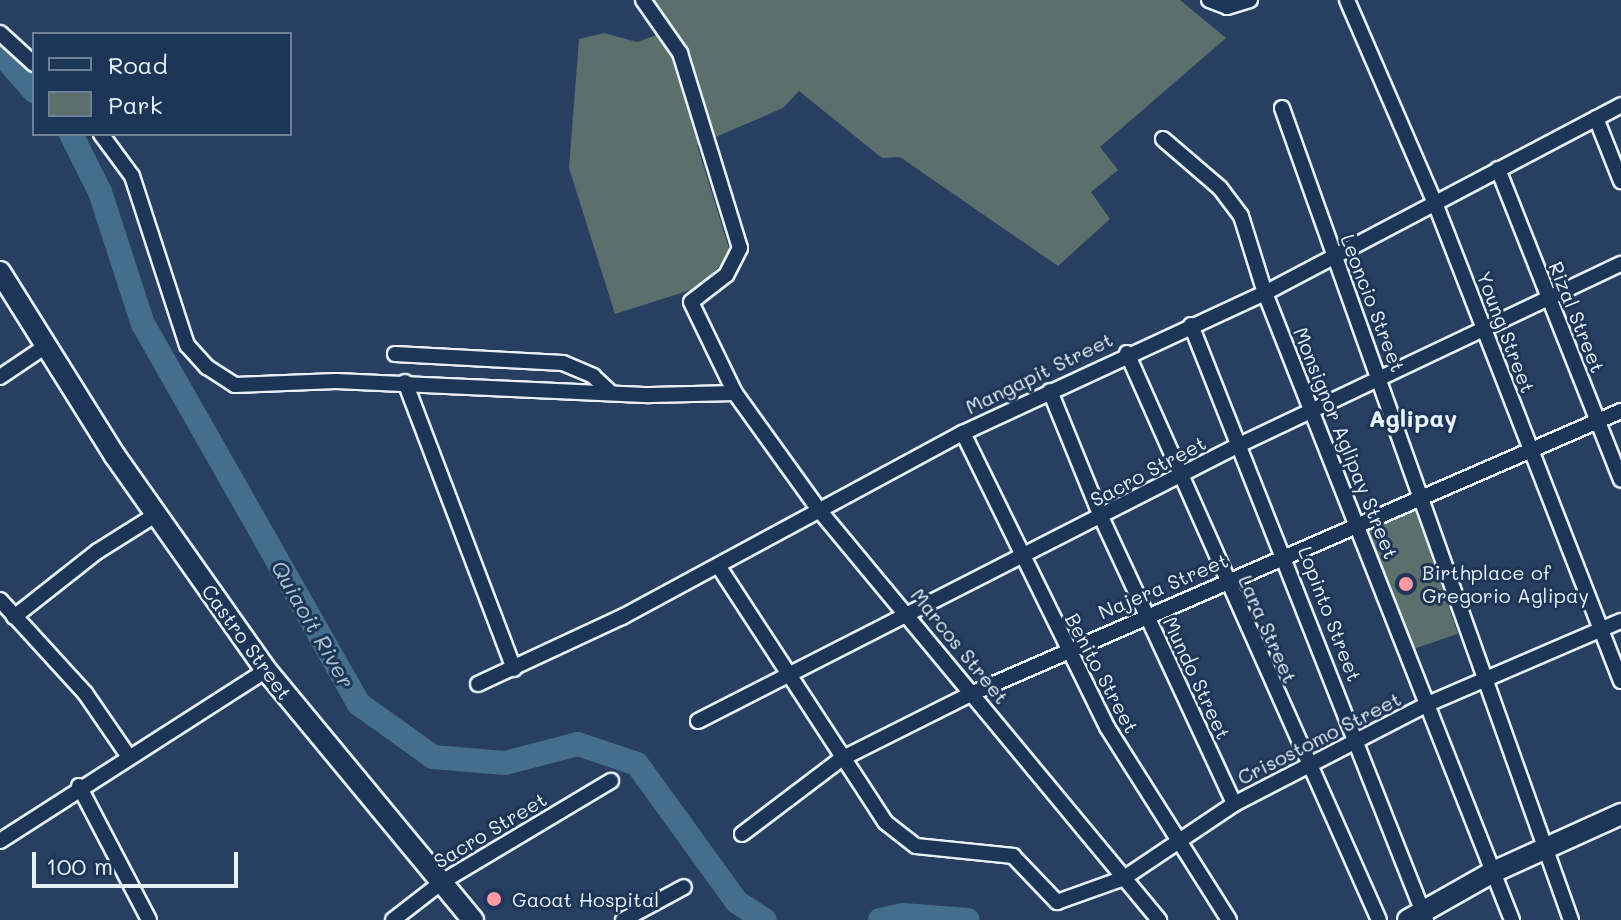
<!DOCTYPE html>
<style>
body{margin:0}
#map{position:relative;width:1621px;height:920px;overflow:hidden;background:#283f62;font-family:Mali,sans-serif}
div>[style]{position:absolute}
.green>*{inset:0;background:#5b706c;transform-origin:0 0}
.river>*{height:24px;margin:-12px;padding:0 12px;transform-origin:12px;border-radius:12px;background:#446e8c}
.roads{filter:drop-shadow(2px 0 #e8f1f8) drop-shadow(-2px 0 #e8f1f8) drop-shadow(0 2px #e8f1f8) drop-shadow(0 -2px #e8f1f8)}
.street>*{height:14px;margin:-7px;padding:0 7px;transform-origin:7px;border-radius:7px;background:#1d3557}
.secondary>*{height:20px;margin:-10px;padding:0 10px;transform-origin:10px;border-radius:10px;background:#1d3557}
.dots>*{width:22px;height:22px;translate:-50% -50%;box-sizing:border-box;border:4px solid #1d3557;border-radius:50%}
span{translate:-50% -50%;white-space:nowrap;text-align:center;line-height:1.15;-webkit-text-stroke:6px #1d3557;paint-order:stroke}
.street-label{font-size:20px;color:#e8f1f8}
.poi-label{font-size:20px;color:#e8f1f8}
.left{translate:0 -50%;text-align:left}
.water-label{font-size:22px;color:#afc3d2;font-style:italic}
.quarter-label{font-size:24px;color:#e8f1f8;font-weight:700}
.legend{position:absolute;left:32px;top:32px;width:260px;height:104px;box-sizing:border-box;background:#1d3557;border:2px solid #6e8097;margin:0;padding:10px 14px;list-style:none;font-size:24px;color:#e8f1f8}
.legend li{display:flex;align-items:center;gap:16px;height:40px}
.legend b{width:40px;border:2px solid #6e8097}
.scale{position:absolute;left:32px;top:852px;width:206px;height:36px;box-sizing:border-box;border:4px solid #e8f1f8;border-top:0;padding-left:10px;font-size:24px;line-height:28px;white-space:nowrap;color:#e8f1f8;-webkit-text-stroke:6px #1d3557;paint-order:stroke}
</style>
<div id="map">
<div class="green">
<div style="clip-path:polygon(646px 0,1180px 0,1226px 38px,1100px 147px,1118px 170px,1091px 192px,1110px 219px,1058px 266px,900px 157px,882px 158px,799px 91px,783px 108px,697px 145px,731px 255px,697px 288px,615px 314px,569px 168px,579px 39px,604px 33px,637px 42px,670px 30px)"></div>
<div style="left:1414px;top:506px;width:135px;height:51px;rotate:71deg"></div>
</div>
<div class="river">
<div style="left:0;top:52px;width:52px;rotate:48.9deg"></div>
<div style="left:71px;top:134px;width:65px;rotate:63.4deg"></div>
<div style="left:100px;top:192px;width:139px;rotate:72deg"></div>
<div style="left:143px;top:324px;width:437px;rotate:60.4deg"></div>
<div style="left:359px;top:704px;width:91px;rotate:35.6deg"></div>
<div style="left:433px;top:757px;width:72px;rotate:4.8deg"></div>
<div style="left:505px;top:763px;width:75px;rotate:-14.6deg"></div>
<div style="left:578px;top:744px;width:62px;rotate:18.7deg"></div>
<div style="left:637px;top:764px;width:170px;rotate:54.1deg"></div>
<div style="left:737px;top:902px;width:33px;rotate:33deg"></div>
<div style="left:880px;top:920px;width:24px;rotate:-12deg"></div>
<div style="left:903px;top:915px;width:65px;rotate:4.4deg"></div>
</div>
<div class="roads">
<div class="street">
<div style="left:643px;top:0;width:65px;rotate:55.1deg"></div>
<div style="left:680px;top:53px;width:204px;rotate:72.9deg"></div>
<div style="left:740px;top:248px;width:30px;rotate:117deg"></div>
<div style="left:726px;top:275px;width:44px;rotate:142.4deg"></div>
<div style="left:691px;top:302px;width:101px;rotate:64.2deg"></div>
<div style="left:735px;top:393px;width:144px;rotate:54.3deg"></div>
<div style="left:819px;top:510px;width:533px;rotate:50.33deg"></div>
<div style="left:1209px;top:0;width:19px;rotate:21deg"></div>
<div style="left:1227px;top:7px;width:24px;rotate:-17deg"></div>
<div style="left:1347px;top:0;width:221px;rotate:66.6deg"></div>
<div style="left:1435px;top:203px;width:513px;rotate:68.74deg"></div>
<div style="left:0;top:33px;width:46px;rotate:42.4deg"></div>
<div style="left:1282px;top:108px;width:862px;rotate:70.41deg"></div>
<div style="left:1596px;top:118px;width:68px;rotate:68.4deg"></div>
<div style="left:101px;top:134px;width:52px;rotate:53.6deg"></div>
<div style="left:132px;top:176px;width:178px;rotate:72deg"></div>
<div style="left:187px;top:345px;width:30px;rotate:48deg"></div>
<div style="left:207px;top:367px;width:33px;rotate:33deg"></div>
<div style="left:235px;top:385px;width:101px;rotate:-2.3deg"></div>
<div style="left:336px;top:381px;width:314px;rotate:2.6deg"></div>
<div style="left:650px;top:395px;width:85px;rotate:-1.3deg"></div>
<div style="left:1163px;top:139px;width:75px;rotate:40.7deg"></div>
<div style="left:1220px;top:188px;width:35px;rotate:53deg"></div>
<div style="left:1241px;top:216px;width:81px;rotate:72.7deg"></div>
<div style="left:1265px;top:293px;width:674px;rotate:68.5deg"></div>
<div style="left:1498px;top:169px;width:334px;rotate:68.4deg"></div>
<div style="left:1191px;top:325px;width:640px;rotate:68.45deg"></div>
<div style="left:1127px;top:353px;width:620px;rotate:66.04deg"></div>
<div style="left:395px;top:354px;width:168px;rotate:3.1deg"></div>
<div style="left:563px;top:363px;width:33px;rotate:23deg"></div>
<div style="left:593px;top:376px;width:25px;rotate:43deg"></div>
<div style="left:0;top:377px;width:55px;rotate:-34deg"></div>
<div style="left:405px;top:382px;width:307px;rotate:69.2deg"></div>
<div style="left:1050px;top:391px;width:138px;rotate:67.9deg"></div>
<div style="left:1102px;top:519px;width:314px;rotate:65.1deg"></div>
<div style="left:963px;top:433px;width:327px;rotate:63.9deg"></div>
<div style="left:1107px;top:727px;width:228px;rotate:57.7deg"></div>
<div style="left:719px;top:567px;width:304px;rotate:56.9deg"></div>
<div style="left:885px;top:822px;width:39px;rotate:38deg"></div>
<div style="left:916px;top:846px;width:98px;rotate:5.9deg"></div>
<div style="left:1013px;top:856px;width:64px;rotate:46.3deg"></div>
<div style="left:1057px;top:902px;width:71px;rotate:-19.7deg"></div>
<div style="left:1124px;top:878px;width:133px;rotate:-33.9deg"></div>
<div style="left:1234px;top:804px;width:218px;rotate:-27.3deg"></div>
<div style="left:1428px;top:704px;width:210px;rotate:-23.3deg"></div>
<div style="left:0;top:600px;width:126px;rotate:47.6deg"></div>
<div style="left:85px;top:693px;width:78px;rotate:55.5deg"></div>
<div style="left:14px;top:617px;width:107px;rotate:-38.2deg"></div>
<div style="left:98px;top:551px;width:70px;rotate:-32.1deg"></div>
<div style="left:478px;top:684px;width:159px;rotate:-25deg"></div>
<div style="left:622px;top:617px;width:387px;rotate:-28.4deg"></div>
<div style="left:963px;top:433px;width:333px;rotate:-24.9deg"></div>
<div style="left:1265px;top:293px;width:403px;rotate:-27.8deg"></div>
<div style="left:698px;top:721px;width:605px;rotate:-27.03deg"></div>
<div style="left:1237px;top:446px;width:425px;rotate:-25.4deg"></div>
<div style="left:79px;top:786px;width:151px;rotate:62.4deg"></div>
<div style="left:742px;top:834px;width:124px;rotate:-37.1deg"></div>
<div style="left:841px;top:759px;width:148px;rotate:-26.6deg"></div>
<div style="left:973px;top:693px;width:707px;rotate:-23.52deg"></div>
<div style="left:0;top:841px;width:316px;rotate:-32.7deg"></div>
<div style="left:393px;top:920px;width:62px;rotate:-37.8deg"></div>
<div style="left:442px;top:882px;width:197px;rotate:-30.9deg"></div>
<div style="left:623px;top:920px;width:69px;rotate:-28.4deg"></div>
</div>
<div class="secondary">
<div style="left:0;top:272px;width:217px;rotate:58deg"></div>
<div style="left:115px;top:456px;width:262px;rotate:54.8deg"></div>
<div style="left:266px;top:670px;width:325px;rotate:50.4deg"></div>
<div style="left:1408px;top:920px;width:95px;rotate:-29.5deg"></div>
<div style="left:1491px;top:873px;width:143px;rotate:-24.4deg"></div>
</div>
</div>
<div class="dots">
<div style="left:1406px;top:584px;background:#ff9aa2"></div>
<div style="left:494px;top:899px;background:#ff9aa2"></div>
</div>
<div class="street-label">
<span style="left:1373px;top:303px;rotate:69deg">Leoncio Street</span>
<span style="left:1577px;top:317px;rotate:68deg">Rizal Street</span>
<span style="left:1506px;top:332px;rotate:69deg">Young Street</span>
<span style="left:1039px;top:373px;rotate:-26deg">Mangapit Street</span>
<span style="left:1346px;top:443px;rotate:68deg">Monsignor Aglipay Street</span>
<span style="left:1148px;top:471px;rotate:-28deg">Sacro Street</span>
<span style="left:1163px;top:586px;rotate:-23deg">Najera Street</span>
<span style="left:1330px;top:614px;rotate:69deg">Lopinto Street</span>
<span style="left:1268px;top:629px;rotate:66deg">Lara Street</span>
<span style="left:247px;top:642px;rotate:54deg">Castro Street</span>
<span style="left:960px;top:646px;rotate:51deg">Marcos Street</span>
<span style="left:1102px;top:673px;rotate:62deg">Benito Street</span>
<span style="left:1197px;top:678px;rotate:65deg">Mundo Street</span>
<span style="left:1319px;top:738px;rotate:-27deg">Crisostomo Street</span>
<span style="left:490px;top:830px;rotate:-31deg">Sacro Street</span>
</div>
<div class="poi-label">
<span class="left" style="left:1422px;top:584px">Birthplace of<br>Gregorio Aglipay</span>
<span class="left" style="left:512px;top:899px">Gaoat Hospital</span>
</div>
<div class="water-label">
<span style="left:313px;top:624px;rotate:60deg">Quiaoit River</span>
</div>
<div class="quarter-label">
<span style="left:1413px;top:418px">Aglipay</span>
</div>
<ul class="legend">
<li><b style="height:10px;background:#1d3557"></b>Road</li>
<li><b style="height:22px;background:#5b706c"></b>Park</li>
</ul>
<div class="scale">100 m</div>
</div>
